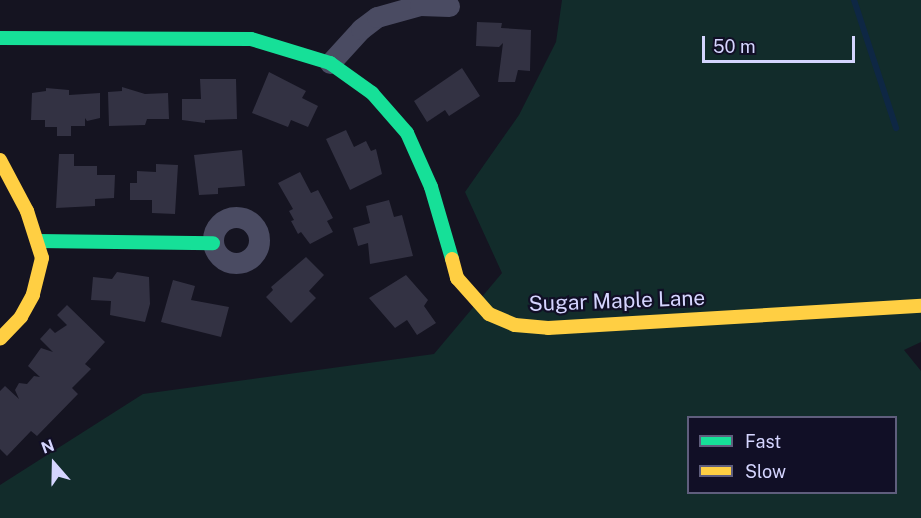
<!DOCTYPE html>
<style>
body{margin:0}
#map{position:relative;width:921px;height:518px;overflow:hidden;background:#151421;font-family:"Public Sans",sans-serif}
div>[style]{position:absolute}
.green>*{inset:0;background:#122c2b}
.stream>*{height:6px;margin:-3px;padding:0 3px;transform-origin:3px;border-radius:3px;background:#0e2744}
.building>*{inset:0;background:#333243}
.street>*{height:21px;margin:-10.5px;padding:0 10.5px;transform-origin:10.5px;border-radius:10.5px;background:#4a4b62}
.street>.ring{margin:-10.5px;padding:0;box-sizing:content-box;background:none;border:21px solid #4a4b62;border-radius:50%}
.fast>*{height:14px;margin:-7px;padding:0 7px;transform-origin:7px;border-radius:7px;background:#16e098}
.slow>*{height:14px;margin:-7px;padding:0 7px;transform-origin:7px;border-radius:7px;background:#ffcf43}
span{translate:-50% -50%;white-space:nowrap;text-align:center;line-height:1.15;-webkit-text-stroke:4.5px #110f26;paint-order:stroke}
.street-label{font-size:21px;color:#d5d5ff}
.legend{position:absolute;left:687px;top:416px;width:210px;height:78px;box-sizing:border-box;background:#110f26;border:2px solid #5f5e7d;margin:0;padding:8px 10px;list-style:none;font-size:18px;color:#d5d5ff}
.legend li{display:flex;align-items:center;gap:12px;height:30px}
.legend b{width:30px;border:2px solid #5f5e7d}
.north{position:absolute;left:24px;top:434px;width:60px;height:60px;-webkit-text-stroke:4px #110f26;paint-order:stroke;rotate:340deg;font-size:16px;font-weight:700;line-height:24px;text-align:center;color:#d5d5ff}
.north::after{content:'';display:block;margin:auto;width:21px;height:27px;background:#d5d5ff;clip-path:polygon(50% 0,100% 100%,50% 72%,0 100%)}
.scale{position:absolute;left:702px;top:36px;width:153px;height:27px;box-sizing:border-box;border:3px solid #d5d5ff;border-top:0;padding-left:8px;font-size:18px;line-height:21px;white-space:nowrap;color:#d5d5ff;-webkit-text-stroke:4px #110f26;paint-order:stroke}
</style>
<div id="map">
<div class="green">
<div style="clip-path:polygon(evenodd,562px 0,921px 0,921px 342px,904px 350px,921px 371px,921px 518px,0 518px,0 485px,143px 394px,434px 354px,502px 273px,465px 192px,519px 115px,556px 42px,562px 0,688px 418px,896px 418px,896px 492px,688px 492px,688px 418px)"></div>
</div>
<div class="stream">
<div style="left:854px;top:0;width:135px;rotate:71.8deg"></div>
</div>
<div class="building">
<div style="clip-path:polygon(477px 22px,502px 23px,501px 28px,531px 30px,530px 71px,518px 70px,515px 82px,498px 82px,503px 43px,499px 47px,476px 46px)"></div>
<div style="clip-path:polygon(462px 68px,480px 96px,449px 116px,445px 110px,427px 122px,414px 101px)"></div>
<div style="clip-path:polygon(269px 72px,306px 91px,302px 98px,318px 106px,308px 127px,291px 120px,288px 127px,252px 113px)"></div>
<div style="clip-path:polygon(200px 79px,236px 79px,237px 119px,205px 120px,205px 123px,182px 120px,182px 99px,201px 99px)"></div>
<div style="clip-path:polygon(122px 87px,145px 94px,168px 93px,169px 119px,147px 119px,145px 125px,109px 126px,108px 92px,122px 91px)"></div>
<div style="clip-path:polygon(46px 88px,69px 90px,69px 95px,100px 93px,100px 118px,87px 121px,85px 118px,85px 126px,71px 126px,71px 136px,57px 136px,57px 127px,45px 127px,45px 120px,31px 120px,32px 93px,46px 91px)"></div>
<div style="clip-path:polygon(346px 130px,354px 147px,366px 141px,371px 151px,376px 149px,382px 174px,350px 190px,326px 139px)"></div>
<div style="clip-path:polygon(242px 150px,245px 186px,218px 188px,218px 194px,199px 195px,194px 155px)"></div>
<div style="clip-path:polygon(59px 154px,74px 154px,74px 166px,97px 166px,97px 175px,115px 175px,114px 198px,95px 199px,95px 206px,56px 208px)"></div>
<div style="clip-path:polygon(156px 164px,178px 165px,175px 214px,152px 213px,152px 200px,130px 200px,130px 183px,137px 183px,137px 171px,156px 172px)"></div>
<div style="clip-path:polygon(300px 172px,311px 193px,318px 190px,333px 218px,327px 221px,333px 232px,310px 244px,301px 232px,298px 234px,291px 221px,294px 220px,289px 211px,293px 209px,278px 183px)"></div>
<div style="clip-path:polygon(389px 200px,394px 217px,402px 215px,413px 256px,370px 264px,368px 243px,358px 246px,353px 228px,370px 223px,366px 206px)"></div>
<div style="clip-path:polygon(306px 257px,324px 275px,309px 291px,316px 298px,291px 323px,266px 297px,273px 290px,271px 287px)"></div>
<div style="clip-path:polygon(117px 272px,149px 277px,150px 304px,145px 322px,110px 315px,111px 301px,91px 300px,93px 277px,112px 279px)"></div>
<div style="clip-path:polygon(406px 275px,428px 300px,424px 306px,436px 323px,417px 335px,407px 320px,395px 328px,369px 298px)"></div>
<div style="clip-path:polygon(173px 280px,195px 286px,191px 300px,229px 307px,221px 337px,161px 322px)"></div>
<div style="clip-path:polygon(67px 305px,105px 342px,85px 364px,91px 369px,72px 388px,78px 394px,37px 436px,31px 431px,7px 456px,0 449px,0 391px,5px 386px,19px 399px,15px 390px,19px 383px,27px 384px,34px 376px,40px 377px,28px 366px,41px 348px,53px 352px,40px 339px,50px 328px,55px 333px,67px 325px,57px 315px)"></div>
</div>
<div class="street">
<div style="left:330px;top:63px;width:46px;rotate:-47.6deg"></div>
<div style="left:361px;top:29px;width:20px;rotate:-37deg"></div>
<div style="left:377px;top:17px;width:45px;rotate:-15.6deg"></div>
<div style="left:420px;top:5px;width:29px;rotate:2deg"></div>
<div class="ring" style="left:213px;top:217px;width:25px;height:25px"></div>
</div>
<div class="fast">
<div style="left:0;top:38px;width:251px;rotate:0.2deg"></div>
<div style="left:251px;top:39px;width:83px;rotate:16.9deg"></div>
<div style="left:330px;top:63px;width:52px;rotate:35.5deg"></div>
<div style="left:372px;top:93px;width:53px;rotate:48.8deg"></div>
<div style="left:407px;top:133px;width:59px;rotate:66deg"></div>
<div style="left:431px;top:187px;width:75px;rotate:73.7deg"></div>
<div style="left:38px;top:241px;width:175px;rotate:0.7deg"></div>
</div>
<div class="slow">
<div style="left:0;top:160px;width:58px;rotate:62.1deg"></div>
<div style="left:27px;top:211px;width:49px;rotate:72.3deg"></div>
<div style="left:42px;top:258px;width:38px;rotate:104deg"></div>
<div style="left:33px;top:295px;width:25px;rotate:119deg"></div>
<div style="left:21px;top:317px;width:30px;rotate:134deg"></div>
<div style="left:452px;top:259px;width:20px;rotate:75deg"></div>
<div style="left:457px;top:278px;width:48px;rotate:48.4deg"></div>
<div style="left:489px;top:314px;width:28px;rotate:23deg"></div>
<div style="left:515px;top:325px;width:33px;rotate:5deg"></div>
<div style="left:548px;top:328px;width:374px;rotate:-3.4deg"></div>
</div>
<div class="street-label">
<span style="left:617px;top:301px;rotate:-2deg">Sugar Maple Lane</span>
</div>
<ul class="legend">
<li><b style="height:8px;background:#16e098"></b>Fast</li>
<li><b style="height:8px;background:#ffcf43"></b>Slow</li>
</ul>
<div class="north">N</div>
<div class="scale">50 m</div>
</div>
